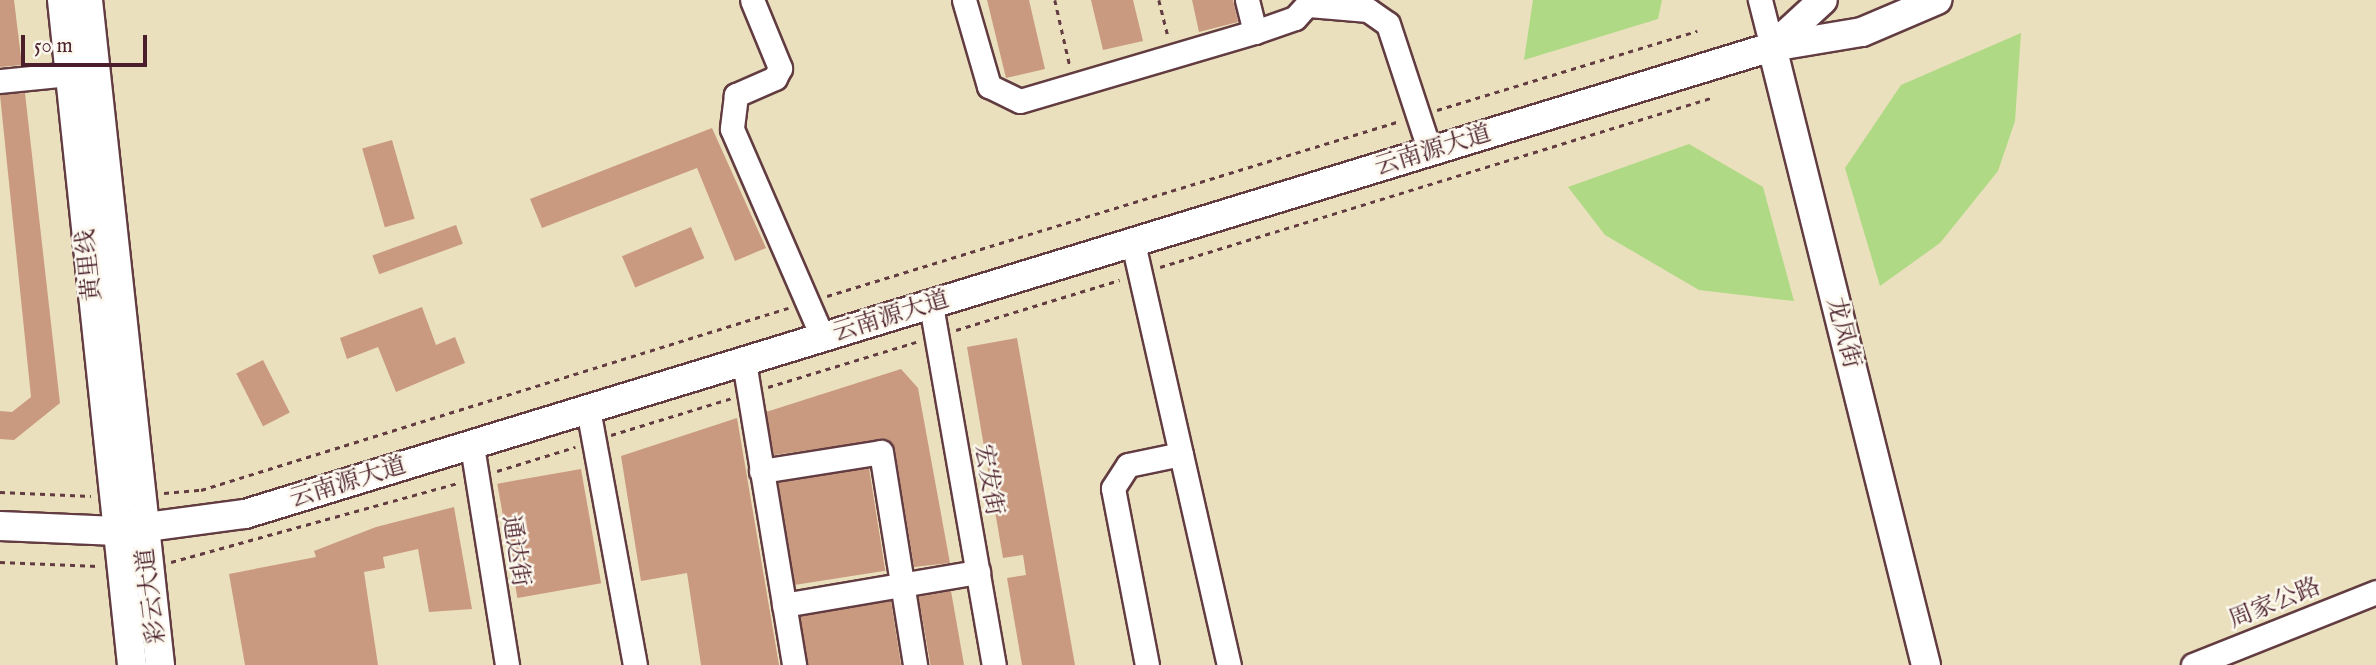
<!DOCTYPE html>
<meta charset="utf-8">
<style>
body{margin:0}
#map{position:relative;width:2376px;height:665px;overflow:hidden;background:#eae0bd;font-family:"IM FELL English","Noto Serif SC",serif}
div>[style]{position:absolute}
.green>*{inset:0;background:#afd984}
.building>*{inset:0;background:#ca9a80;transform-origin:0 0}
.path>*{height:2.5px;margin-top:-1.25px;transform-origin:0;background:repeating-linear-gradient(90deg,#623c41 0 5px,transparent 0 10px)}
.roads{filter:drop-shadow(2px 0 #623c41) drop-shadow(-2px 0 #623c41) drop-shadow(0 2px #623c41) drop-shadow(0 -2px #623c41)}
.minor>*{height:23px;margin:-11.5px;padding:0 11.5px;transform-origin:11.5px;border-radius:11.5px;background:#fff}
.major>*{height:28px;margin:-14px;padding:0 14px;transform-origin:14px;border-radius:14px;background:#fff}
span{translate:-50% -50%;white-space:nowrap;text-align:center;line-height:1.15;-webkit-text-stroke:5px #fbf7ec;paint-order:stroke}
.street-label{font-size:24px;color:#4a1f2b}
.scale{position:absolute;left:21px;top:35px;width:126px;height:32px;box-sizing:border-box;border:4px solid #4a1f2b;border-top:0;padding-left:9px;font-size:21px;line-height:24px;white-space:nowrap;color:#4a1f2b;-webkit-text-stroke:5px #fbf7ec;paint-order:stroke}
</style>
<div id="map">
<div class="green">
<div style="clip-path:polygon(1533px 0,1662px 0,1658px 19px,1524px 60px)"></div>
<div style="clip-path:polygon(2021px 33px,2015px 121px,1998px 171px,1940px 243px,1880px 286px,1845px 168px,1901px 85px)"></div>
<div style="clip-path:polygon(1689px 144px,1763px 187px,1794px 301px,1699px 290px,1605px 235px,1568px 187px)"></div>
</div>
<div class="building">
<div style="clip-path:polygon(0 0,14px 0,22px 65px,0 67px)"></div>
<div style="clip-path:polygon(987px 0,1029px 0,1045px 69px,1006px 78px)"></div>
<div style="clip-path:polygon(1091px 0,1133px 0,1143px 41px,1103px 50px)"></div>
<div style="clip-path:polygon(1192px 0,1233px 0,1238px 22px,1199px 32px)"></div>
<div style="clip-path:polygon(25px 93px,60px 403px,14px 440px,0 439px,0 411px,12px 412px,31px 397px,0 95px)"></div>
<div style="clip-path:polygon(712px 128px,766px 248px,735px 261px,697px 168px,542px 228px,530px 199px)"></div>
<div style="left:392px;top:140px;width:82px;height:31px;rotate:74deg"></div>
<div style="left:456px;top:225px;width:20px;height:89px;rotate:70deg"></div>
<div style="left:691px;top:227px;width:34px;height:75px;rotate:67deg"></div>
<div style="clip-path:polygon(422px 307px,436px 345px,455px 337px,465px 363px,396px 392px,378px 347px,347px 359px,340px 338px)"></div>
<div style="clip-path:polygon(1017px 338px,1075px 665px,1022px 665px,1007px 578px,1026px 575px,1023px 555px,1003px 558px,967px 347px)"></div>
<div style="left:263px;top:360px;width:59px;height:30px;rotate:63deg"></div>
<div style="clip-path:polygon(901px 369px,918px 388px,950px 563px,914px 567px,895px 450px,887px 439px,774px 455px,766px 412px)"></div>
<div style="clip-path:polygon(737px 418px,779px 665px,701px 665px,687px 573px,641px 581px,621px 456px)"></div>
<div style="left:869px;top:468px;width:104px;height:92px;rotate:81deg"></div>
<div style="left:581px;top:469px;width:116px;height:85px;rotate:80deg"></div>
<div style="clip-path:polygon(454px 507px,472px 609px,429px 612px,418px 549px,383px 557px,385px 568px,364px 572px,378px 665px,245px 665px,229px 574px,316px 557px,314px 551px,376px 527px)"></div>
<div style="left:951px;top:591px;width:75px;height:33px;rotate:80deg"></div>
<div style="clip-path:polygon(891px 601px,901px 665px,808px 665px,800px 616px)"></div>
</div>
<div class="path">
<div style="left:1055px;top:0;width:68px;rotate:77.2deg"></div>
<div style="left:1159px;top:0;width:37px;rotate:76deg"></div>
<div style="left:1437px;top:110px;width:272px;rotate:-16.9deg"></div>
<div style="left:1160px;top:267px;width:579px;rotate:-17.06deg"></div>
<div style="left:827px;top:296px;width:599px;rotate:-16.98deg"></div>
<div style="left:956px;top:330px;width:171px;rotate:-17deg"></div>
<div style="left:768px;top:387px;width:155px;rotate:-16.9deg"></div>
<div style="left:611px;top:435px;width:127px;rotate:-17deg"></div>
<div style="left:497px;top:471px;width:82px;rotate:-17.1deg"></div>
<div style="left:0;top:492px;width:91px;rotate:2.5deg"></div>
<div style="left:164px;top:493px;width:37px;rotate:-5deg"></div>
<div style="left:201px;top:490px;width:615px;rotate:-17.23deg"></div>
<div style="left:0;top:562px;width:98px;rotate:2.3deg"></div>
<div style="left:171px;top:562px;width:298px;rotate:-15.4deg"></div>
</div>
<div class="roads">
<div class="minor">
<div style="left:752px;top:0;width:74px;rotate:67.6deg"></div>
<div style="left:780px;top:68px;width:11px;rotate:117deg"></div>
<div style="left:775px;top:78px;width:43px;rotate:156.4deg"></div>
<div style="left:736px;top:95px;width:34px;rotate:97deg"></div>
<div style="left:732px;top:129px;width:228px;rotate:66.5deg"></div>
<div style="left:964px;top:0;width:90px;rotate:73.8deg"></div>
<div style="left:989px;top:86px;width:34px;rotate:26deg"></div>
<div style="left:1020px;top:101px;width:245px;rotate:-16.4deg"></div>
<div style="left:1247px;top:0;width:33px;rotate:76deg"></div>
<div style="left:1255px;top:32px;width:42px;rotate:-19.3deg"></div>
<div style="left:1295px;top:18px;width:24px;rotate:-48deg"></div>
<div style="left:1760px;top:0;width:49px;rotate:75.7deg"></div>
<div style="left:1309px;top:5px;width:59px;rotate:4.8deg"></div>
<div style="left:1368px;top:10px;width:24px;rotate:35deg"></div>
<div style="left:1388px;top:24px;width:135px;rotate:71.8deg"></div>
<div style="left:0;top:81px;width:70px;rotate:-5.7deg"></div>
<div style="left:1133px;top:243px;width:433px;rotate:77.2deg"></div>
<div style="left:931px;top:305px;width:365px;rotate:80.1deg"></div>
<div style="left:744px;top:362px;width:307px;rotate:80.6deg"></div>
<div style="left:588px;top:409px;width:260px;rotate:79.6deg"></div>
<div style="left:472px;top:446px;width:222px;rotate:80.9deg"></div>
<div style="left:761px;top:471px;width:121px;rotate:-9deg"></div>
<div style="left:881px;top:452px;width:216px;rotate:80.9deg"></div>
<div style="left:784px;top:605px;width:197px;rotate:-9.7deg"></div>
<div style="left:1147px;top:665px;width:180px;rotate:-100.9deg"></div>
<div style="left:1113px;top:488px;width:27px;rotate:-57deg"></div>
<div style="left:1128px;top:465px;width:54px;rotate:-11.7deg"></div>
<div style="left:2193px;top:665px;width:197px;rotate:-21.7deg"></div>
</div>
<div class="major">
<div style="left:62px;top:0;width:669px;rotate:83.99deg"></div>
<div style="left:88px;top:0;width:669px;rotate:83.82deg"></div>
<div style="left:1772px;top:47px;width:637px;rotate:76.01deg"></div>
<div style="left:1772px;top:47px;width:69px;rotate:-42.7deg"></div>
<div style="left:0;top:526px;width:117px;rotate:2.4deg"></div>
<div style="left:117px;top:531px;width:129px;rotate:-7.6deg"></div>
<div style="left:245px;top:514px;width:1597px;rotate:-17.01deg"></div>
<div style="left:1772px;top:47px;width:91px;rotate:-9.5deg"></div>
<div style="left:1862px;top:32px;width:82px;rotate:-23.1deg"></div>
</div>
</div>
<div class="street-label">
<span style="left:1433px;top:151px;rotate:-17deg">云南源大道</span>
<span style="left:90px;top:265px;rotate:-96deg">黄里线</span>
<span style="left:891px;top:317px;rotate:-17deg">云南源大道</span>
<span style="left:1843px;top:333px;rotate:76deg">龙凤街</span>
<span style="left:988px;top:480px;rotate:80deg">宏发街</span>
<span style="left:348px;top:483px;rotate:-17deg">云南源大道</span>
<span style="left:515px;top:551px;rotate:81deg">通达街</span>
<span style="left:152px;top:596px;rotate:-97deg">彩云大道</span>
<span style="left:2275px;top:604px;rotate:-22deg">周家公路</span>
</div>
<div class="scale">50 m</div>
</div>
